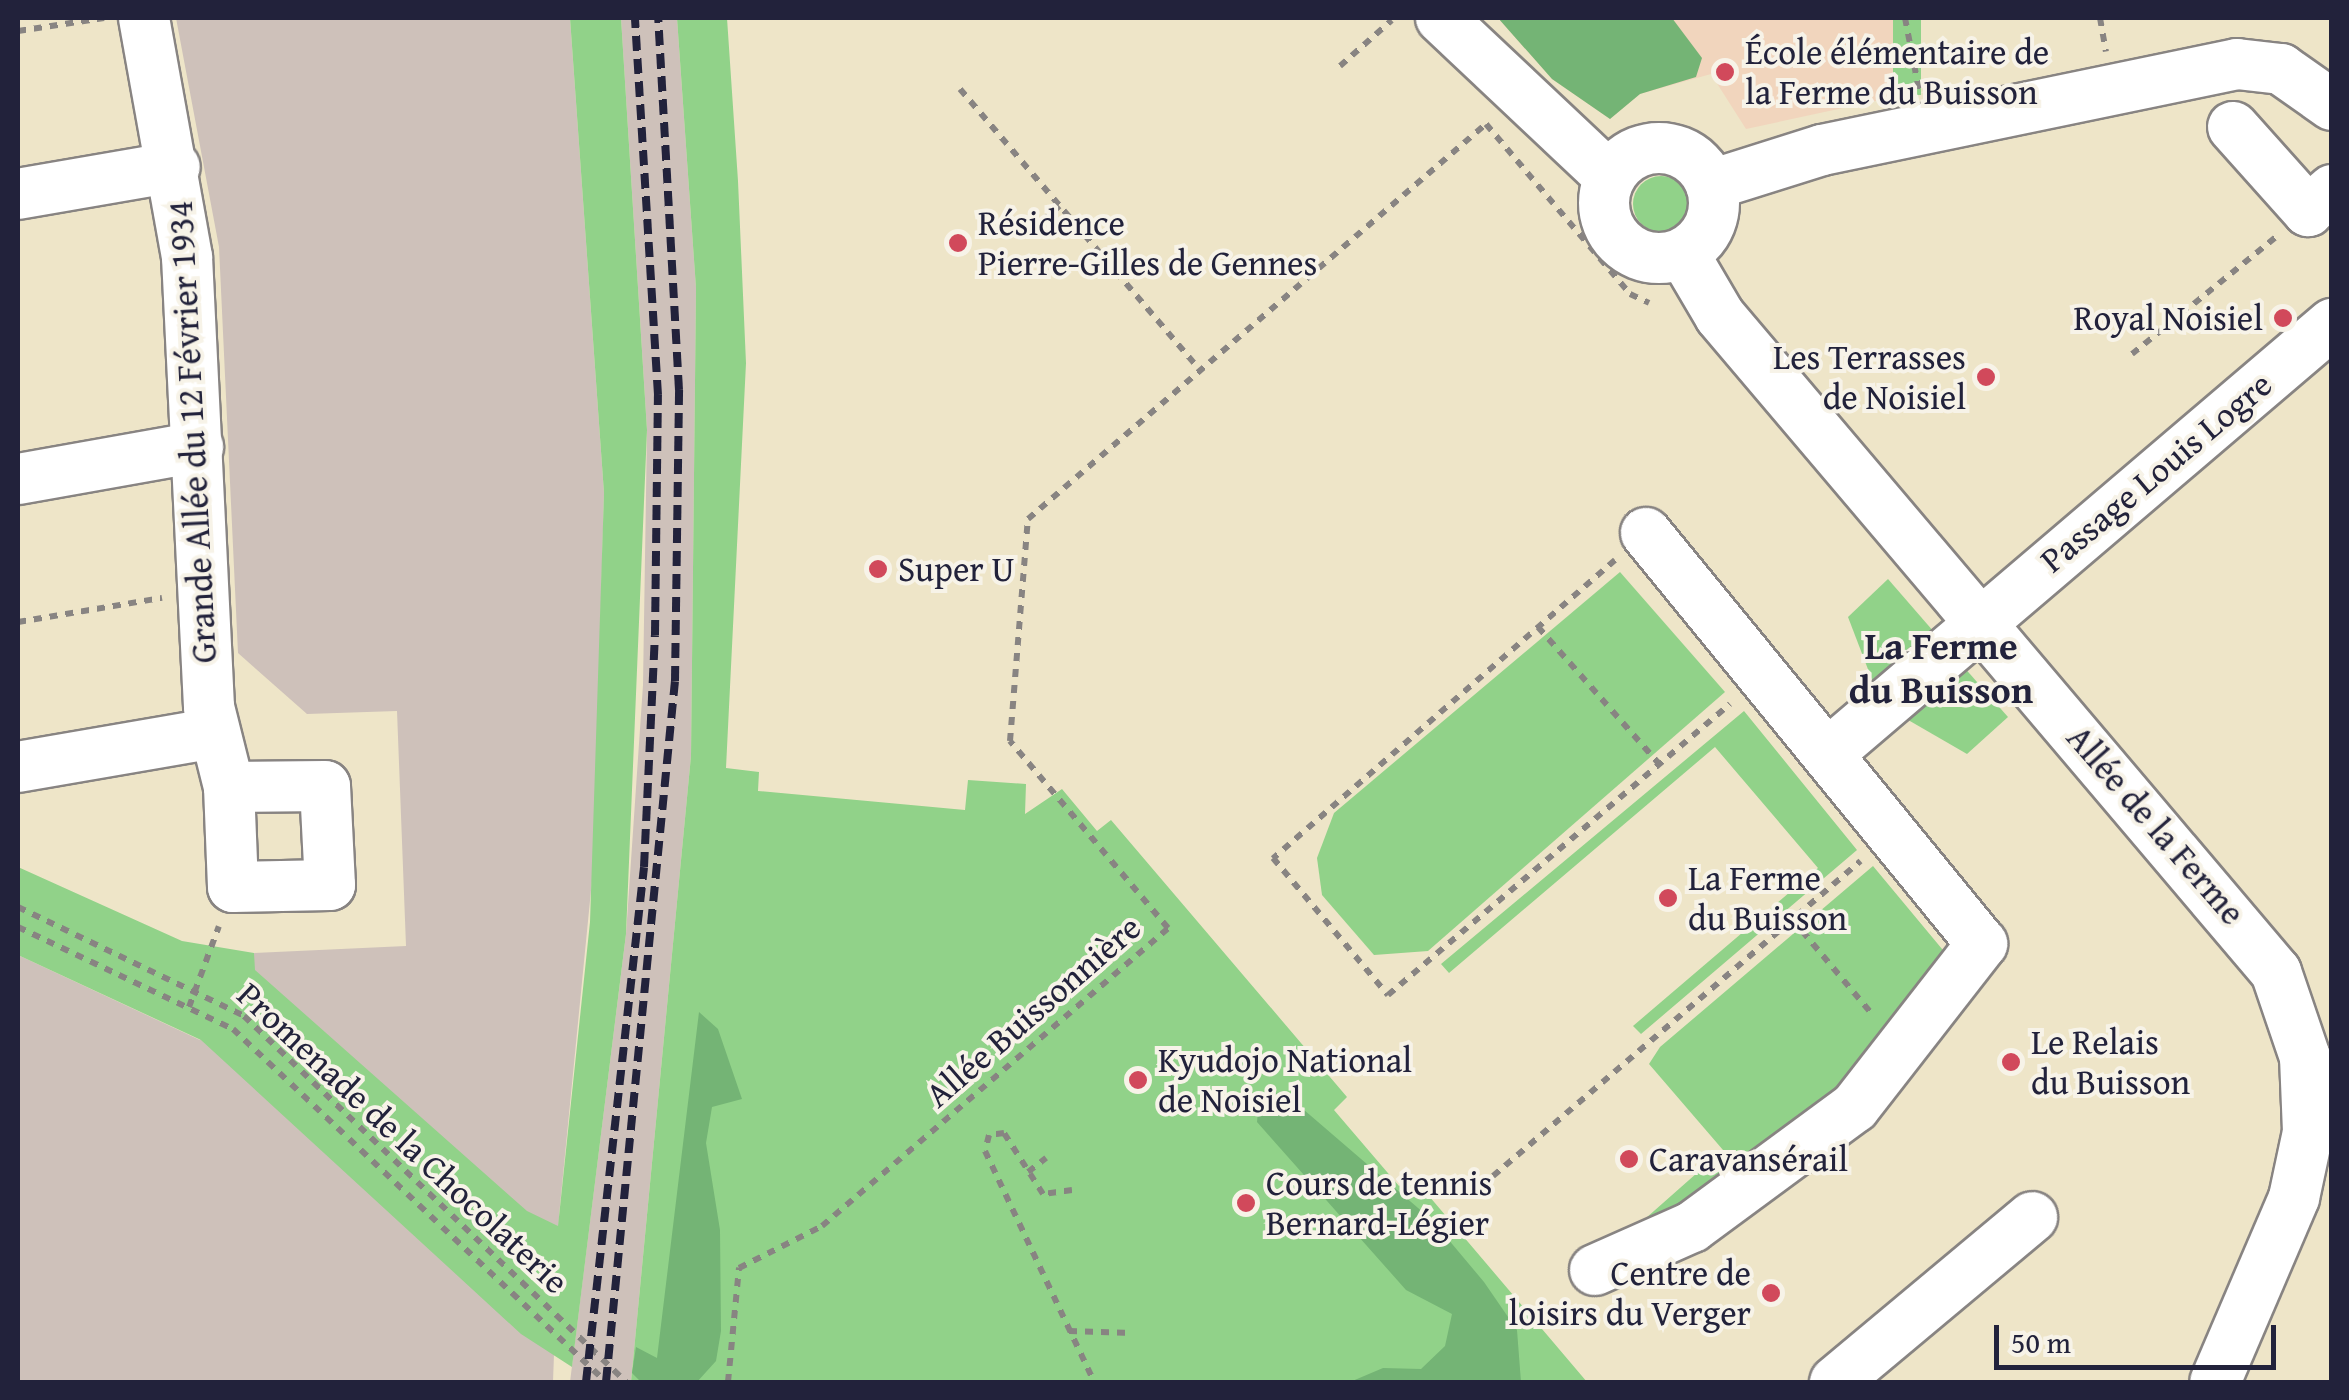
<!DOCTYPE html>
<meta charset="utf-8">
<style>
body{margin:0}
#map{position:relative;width:2349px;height:1400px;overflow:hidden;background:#eee5c8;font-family:"Gentium Book Plus",serif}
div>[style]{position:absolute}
.built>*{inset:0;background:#f1d5bd}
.industrial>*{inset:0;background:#cec1ba}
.green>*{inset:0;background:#91d289;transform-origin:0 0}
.round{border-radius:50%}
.forest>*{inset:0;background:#74b475}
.path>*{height:6px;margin-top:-3px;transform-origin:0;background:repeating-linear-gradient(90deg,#888482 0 8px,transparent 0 16px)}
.roads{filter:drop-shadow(2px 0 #888482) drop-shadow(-2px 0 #888482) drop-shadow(0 2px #888482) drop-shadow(0 -2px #888482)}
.minor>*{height:50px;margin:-25px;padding:0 25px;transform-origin:25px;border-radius:25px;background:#fff}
.minor>.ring{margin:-25px;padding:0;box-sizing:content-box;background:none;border:50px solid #fff;border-radius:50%}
.rail>*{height:8px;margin-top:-4px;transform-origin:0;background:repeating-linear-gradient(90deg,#22223b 0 15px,transparent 0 23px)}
.dots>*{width:28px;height:28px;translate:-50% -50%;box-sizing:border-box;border:5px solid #f7f3e8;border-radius:50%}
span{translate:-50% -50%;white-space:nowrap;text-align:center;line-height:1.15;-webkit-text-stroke:8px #f7f3e8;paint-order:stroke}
.poi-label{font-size:35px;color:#22223b}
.left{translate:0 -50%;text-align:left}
.right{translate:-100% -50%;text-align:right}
.street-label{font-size:35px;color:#22223b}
.neighbourhood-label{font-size:38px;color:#22223b;font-weight:700}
.frame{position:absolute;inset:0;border:20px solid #22223b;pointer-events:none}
.scale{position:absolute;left:1994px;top:1325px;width:282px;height:45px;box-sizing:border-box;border:5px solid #22223b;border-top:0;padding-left:12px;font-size:30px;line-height:35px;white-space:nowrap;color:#22223b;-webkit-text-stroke:8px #f7f3e8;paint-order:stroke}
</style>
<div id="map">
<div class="built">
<div style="clip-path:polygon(1498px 18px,1893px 18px,1908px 94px,1746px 129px,1711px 74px,1640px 94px,1610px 119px,1552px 79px)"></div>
</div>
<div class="industrial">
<div style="clip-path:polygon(176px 18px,570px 18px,604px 493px,594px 860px,559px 1216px,553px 1382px,18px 1382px,18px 955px,200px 1040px,254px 970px,254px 953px,406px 946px,397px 711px,307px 714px,238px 653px,219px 247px)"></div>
<div style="clip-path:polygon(621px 18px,677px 18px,696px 288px,691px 756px,631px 1382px,570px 1382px,626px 934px,643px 685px,647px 430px)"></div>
</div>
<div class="green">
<div style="clip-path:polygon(570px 18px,621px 18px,647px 430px,626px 934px,572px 1367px,521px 1334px,201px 1040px,18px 955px,18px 867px,182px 941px,254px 953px,255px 970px,527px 1211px,558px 1226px,590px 922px,604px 493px)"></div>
<div style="clip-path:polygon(677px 18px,727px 18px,738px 181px,746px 363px,726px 768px,759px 772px,758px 791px,965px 810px,968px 780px,1026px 784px,1025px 814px,1062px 789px,1097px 831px,1111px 820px,1347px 1097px,1334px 1110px,1399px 1186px,1412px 1176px,1587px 1382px,631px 1382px,691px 756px,696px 288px)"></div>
<div style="left:1893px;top:18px;width:28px;height:77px"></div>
<div class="round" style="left:1633px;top:176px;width:56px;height:56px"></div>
<div style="clip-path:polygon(1620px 572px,1725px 692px,1428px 951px,1374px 955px,1322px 895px,1317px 858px,1334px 813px)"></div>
<div style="clip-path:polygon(1888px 579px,1934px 632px,1874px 685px,1848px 617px)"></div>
<div style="clip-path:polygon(1962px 665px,2008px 717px,1967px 754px,1903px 717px)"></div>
<div style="clip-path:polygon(1744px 711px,1857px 850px,1641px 1034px,1633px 1026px,1818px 868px,1715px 747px,1449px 973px,1441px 964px)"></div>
<div style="clip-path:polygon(1873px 866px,1952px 961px,1827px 1119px,1620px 1241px,1723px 1150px,1649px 1064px,1660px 1047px)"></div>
</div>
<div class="forest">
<div style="clip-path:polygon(1498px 18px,1672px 18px,1702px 58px,1696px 77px,1640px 94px,1610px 119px,1552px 79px)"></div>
<div style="clip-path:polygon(699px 1012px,718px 1029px,742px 1099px,712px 1107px,706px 1143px,720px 1230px,721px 1331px,716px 1361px,697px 1382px,641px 1382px,632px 1373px,636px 1347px,657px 1358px)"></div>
<div style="clip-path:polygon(1282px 1091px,1432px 1220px,1484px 1282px,1517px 1330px,1521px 1382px,1350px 1382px,1383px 1368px,1421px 1369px,1445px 1346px,1452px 1314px,1406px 1290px,1257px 1122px,1259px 1101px)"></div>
</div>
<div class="path">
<div style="left:1905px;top:18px;width:73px;rotate:79deg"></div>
<div style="left:2100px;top:18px;width:34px;rotate:80deg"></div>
<div style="left:18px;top:31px;width:87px;rotate:-8.6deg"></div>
<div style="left:1340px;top:66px;width:69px;rotate:-41.5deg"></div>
<div style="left:960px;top:89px;width:370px;rotate:49.5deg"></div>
<div style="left:1042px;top:221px;width:23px;rotate:-41deg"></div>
<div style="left:2132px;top:354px;width:186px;rotate:-39.1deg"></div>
<div style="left:1615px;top:560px;width:454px;rotate:138.9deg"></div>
<div style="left:1273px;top:858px;width:179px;rotate:50deg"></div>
<div style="left:1388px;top:995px;width:449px;rotate:-40.4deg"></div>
<div style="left:18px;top:622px;width:146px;rotate:-9.5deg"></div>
<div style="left:1538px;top:627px;width:183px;rotate:48.5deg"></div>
<div style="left:18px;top:907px;width:251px;rotate:25.7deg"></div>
<div style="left:244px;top:1016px;width:529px;rotate:43.77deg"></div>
<div style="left:1792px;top:919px;width:124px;rotate:49.9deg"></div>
<div style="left:18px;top:927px;width:238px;rotate:25.4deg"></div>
<div style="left:233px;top:1029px;width:514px;rotate:43.42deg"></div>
<div style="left:189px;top:1007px;width:86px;rotate:-69.7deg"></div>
<div style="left:1028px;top:1172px;width:23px;rotate:-38deg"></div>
<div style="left:1493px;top:1176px;width:484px;rotate:-40.6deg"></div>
<div style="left:1072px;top:1190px;width:29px;rotate:172deg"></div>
<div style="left:1043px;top:1194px;width:72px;rotate:-122.6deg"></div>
<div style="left:1004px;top:1133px;width:15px;rotate:172deg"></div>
<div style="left:989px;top:1135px;width:16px;rotate:104deg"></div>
<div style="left:985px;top:1151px;width:255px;rotate:64.7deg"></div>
<div style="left:1069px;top:1331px;width:63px;rotate:1.8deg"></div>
<div style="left:728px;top:1382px;width:115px;rotate:-84.5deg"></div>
<div style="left:739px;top:1268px;width:93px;rotate:-26.8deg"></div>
<div style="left:822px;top:1226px;width:457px;rotate:-40.7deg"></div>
<div style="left:1168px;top:928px;width:245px;rotate:-130.2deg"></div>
<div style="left:1010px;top:741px;width:223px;rotate:-85.4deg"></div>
<div style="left:1028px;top:519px;width:605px;rotate:-40.78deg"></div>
<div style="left:1486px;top:124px;width:223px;rotate:49.7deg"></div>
<div style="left:1630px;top:294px;width:21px;rotate:25deg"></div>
</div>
<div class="roads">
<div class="minor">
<div style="left:144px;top:18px;width:243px;rotate:79.8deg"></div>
<div style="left:187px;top:257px;width:451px;rotate:87.2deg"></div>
<div style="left:209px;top:707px;width:82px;rotate:76deg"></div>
<div style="left:229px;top:787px;width:100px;rotate:87.7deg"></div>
<div style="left:233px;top:887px;width:97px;rotate:-1.2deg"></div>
<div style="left:330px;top:885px;width:99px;rotate:-92.9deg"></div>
<div style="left:325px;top:786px;width:96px;rotate:179.4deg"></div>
<div style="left:1441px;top:18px;width:232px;rotate:43.3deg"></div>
<div style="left:2233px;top:127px;width:113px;rotate:48.2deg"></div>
<div style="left:2308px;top:211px;width:32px;rotate:-41deg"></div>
<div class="ring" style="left:1604px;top:148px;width:60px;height:60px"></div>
<div style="left:1711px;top:185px;width:116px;rotate:-17.5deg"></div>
<div style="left:1822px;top:150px;width:424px;rotate:-11.7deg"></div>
<div style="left:2237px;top:64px;width:44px;rotate:6.5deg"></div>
<div style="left:2281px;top:69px;width:62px;rotate:35.2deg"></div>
<div style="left:18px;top:194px;width:159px;rotate:-9.8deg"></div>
<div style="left:1683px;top:253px;width:73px;rotate:59.6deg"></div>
<div style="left:1720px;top:316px;width:860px;rotate:49.72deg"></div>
<div style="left:2276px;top:972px;width:90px;rotate:71.2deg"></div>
<div style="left:2305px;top:1057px;width:75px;rotate:87.7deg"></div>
<div style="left:2308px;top:1132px;width:67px;rotate:102deg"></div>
<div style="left:2294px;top:1198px;width:200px;rotate:113.2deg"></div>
<div style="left:18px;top:479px;width:183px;rotate:-10.1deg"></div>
<div style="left:1830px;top:752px;width:660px;rotate:-40.45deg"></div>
<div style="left:18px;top:767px;width:199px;rotate:-9.8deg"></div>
<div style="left:1595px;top:1270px;width:106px;rotate:-23.9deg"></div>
<div style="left:1692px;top:1227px;width:202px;rotate:-36.4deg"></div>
<div style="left:1855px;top:1107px;width:207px;rotate:-52.1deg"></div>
<div style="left:1982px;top:944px;width:531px;rotate:-129.27deg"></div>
<div style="left:1835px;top:1382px;width:257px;rotate:-39.9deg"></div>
</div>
</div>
<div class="rail">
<div style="left:586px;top:1382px;width:518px;rotate:-83.57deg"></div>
<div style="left:644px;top:867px;width:232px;rotate:-87.3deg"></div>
<div style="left:655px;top:635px;width:240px;rotate:-89.3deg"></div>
<div style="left:658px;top:395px;width:378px;rotate:-93.5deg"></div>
<div style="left:606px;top:1382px;width:704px;rotate:-84.38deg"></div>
<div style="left:675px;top:681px;width:291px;rotate:-89.2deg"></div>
<div style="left:679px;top:390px;width:373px;rotate:-93.2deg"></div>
</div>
<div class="dots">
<div style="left:1725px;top:72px;background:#d1495b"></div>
<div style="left:958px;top:243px;background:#d1495b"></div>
<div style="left:2283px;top:318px;background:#d1495b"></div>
<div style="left:1986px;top:377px;background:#d1495b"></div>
<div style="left:878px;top:569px;background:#d1495b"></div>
<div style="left:1668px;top:898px;background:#d1495b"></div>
<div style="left:2011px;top:1062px;background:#d1495b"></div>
<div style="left:1138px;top:1080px;background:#d1495b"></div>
<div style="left:1629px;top:1159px;background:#d1495b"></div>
<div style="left:1246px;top:1203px;background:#d1495b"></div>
<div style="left:1771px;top:1293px;background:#d1495b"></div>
</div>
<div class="poi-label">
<span class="left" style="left:1745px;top:72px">École élémentaire de<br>la Ferme du Buisson</span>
<span class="left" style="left:978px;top:243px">Résidence<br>Pierre-Gilles de Gennes</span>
<span class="right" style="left:2263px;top:318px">Royal Noisiel</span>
<span class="right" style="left:1966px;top:377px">Les Terrasses<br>de Noisiel</span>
<span class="left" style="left:898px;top:569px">Super U</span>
<span class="left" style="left:1688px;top:898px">La Ferme<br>du Buisson</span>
<span class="left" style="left:2031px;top:1062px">Le Relais<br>du Buisson</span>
<span class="left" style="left:1158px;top:1080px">Kyudojo National<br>de Noisiel</span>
<span class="left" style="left:1649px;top:1159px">Caravansérail</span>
<span class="left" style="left:1266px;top:1203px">Cours de tennis<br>Bernard-Légier</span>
<span class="right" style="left:1751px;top:1293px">Centre de<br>loisirs du Verger</span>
</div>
<div class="street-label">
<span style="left:192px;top:432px;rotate:-93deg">Grande Allée du 12 Février 1934</span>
<span style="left:2156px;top:472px;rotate:-40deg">Passage Louis Logre</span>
<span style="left:2156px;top:825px;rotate:49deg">Allée de la Ferme</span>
<span style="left:1033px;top:1011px;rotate:-41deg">Allée Buissonnière</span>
<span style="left:403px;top:1138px;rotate:43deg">Promenade de la Chocolaterie</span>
</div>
<div class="neighbourhood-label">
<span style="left:1941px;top:668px">La Ferme<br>du Buisson</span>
</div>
<div class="frame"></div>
<div class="scale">50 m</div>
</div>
